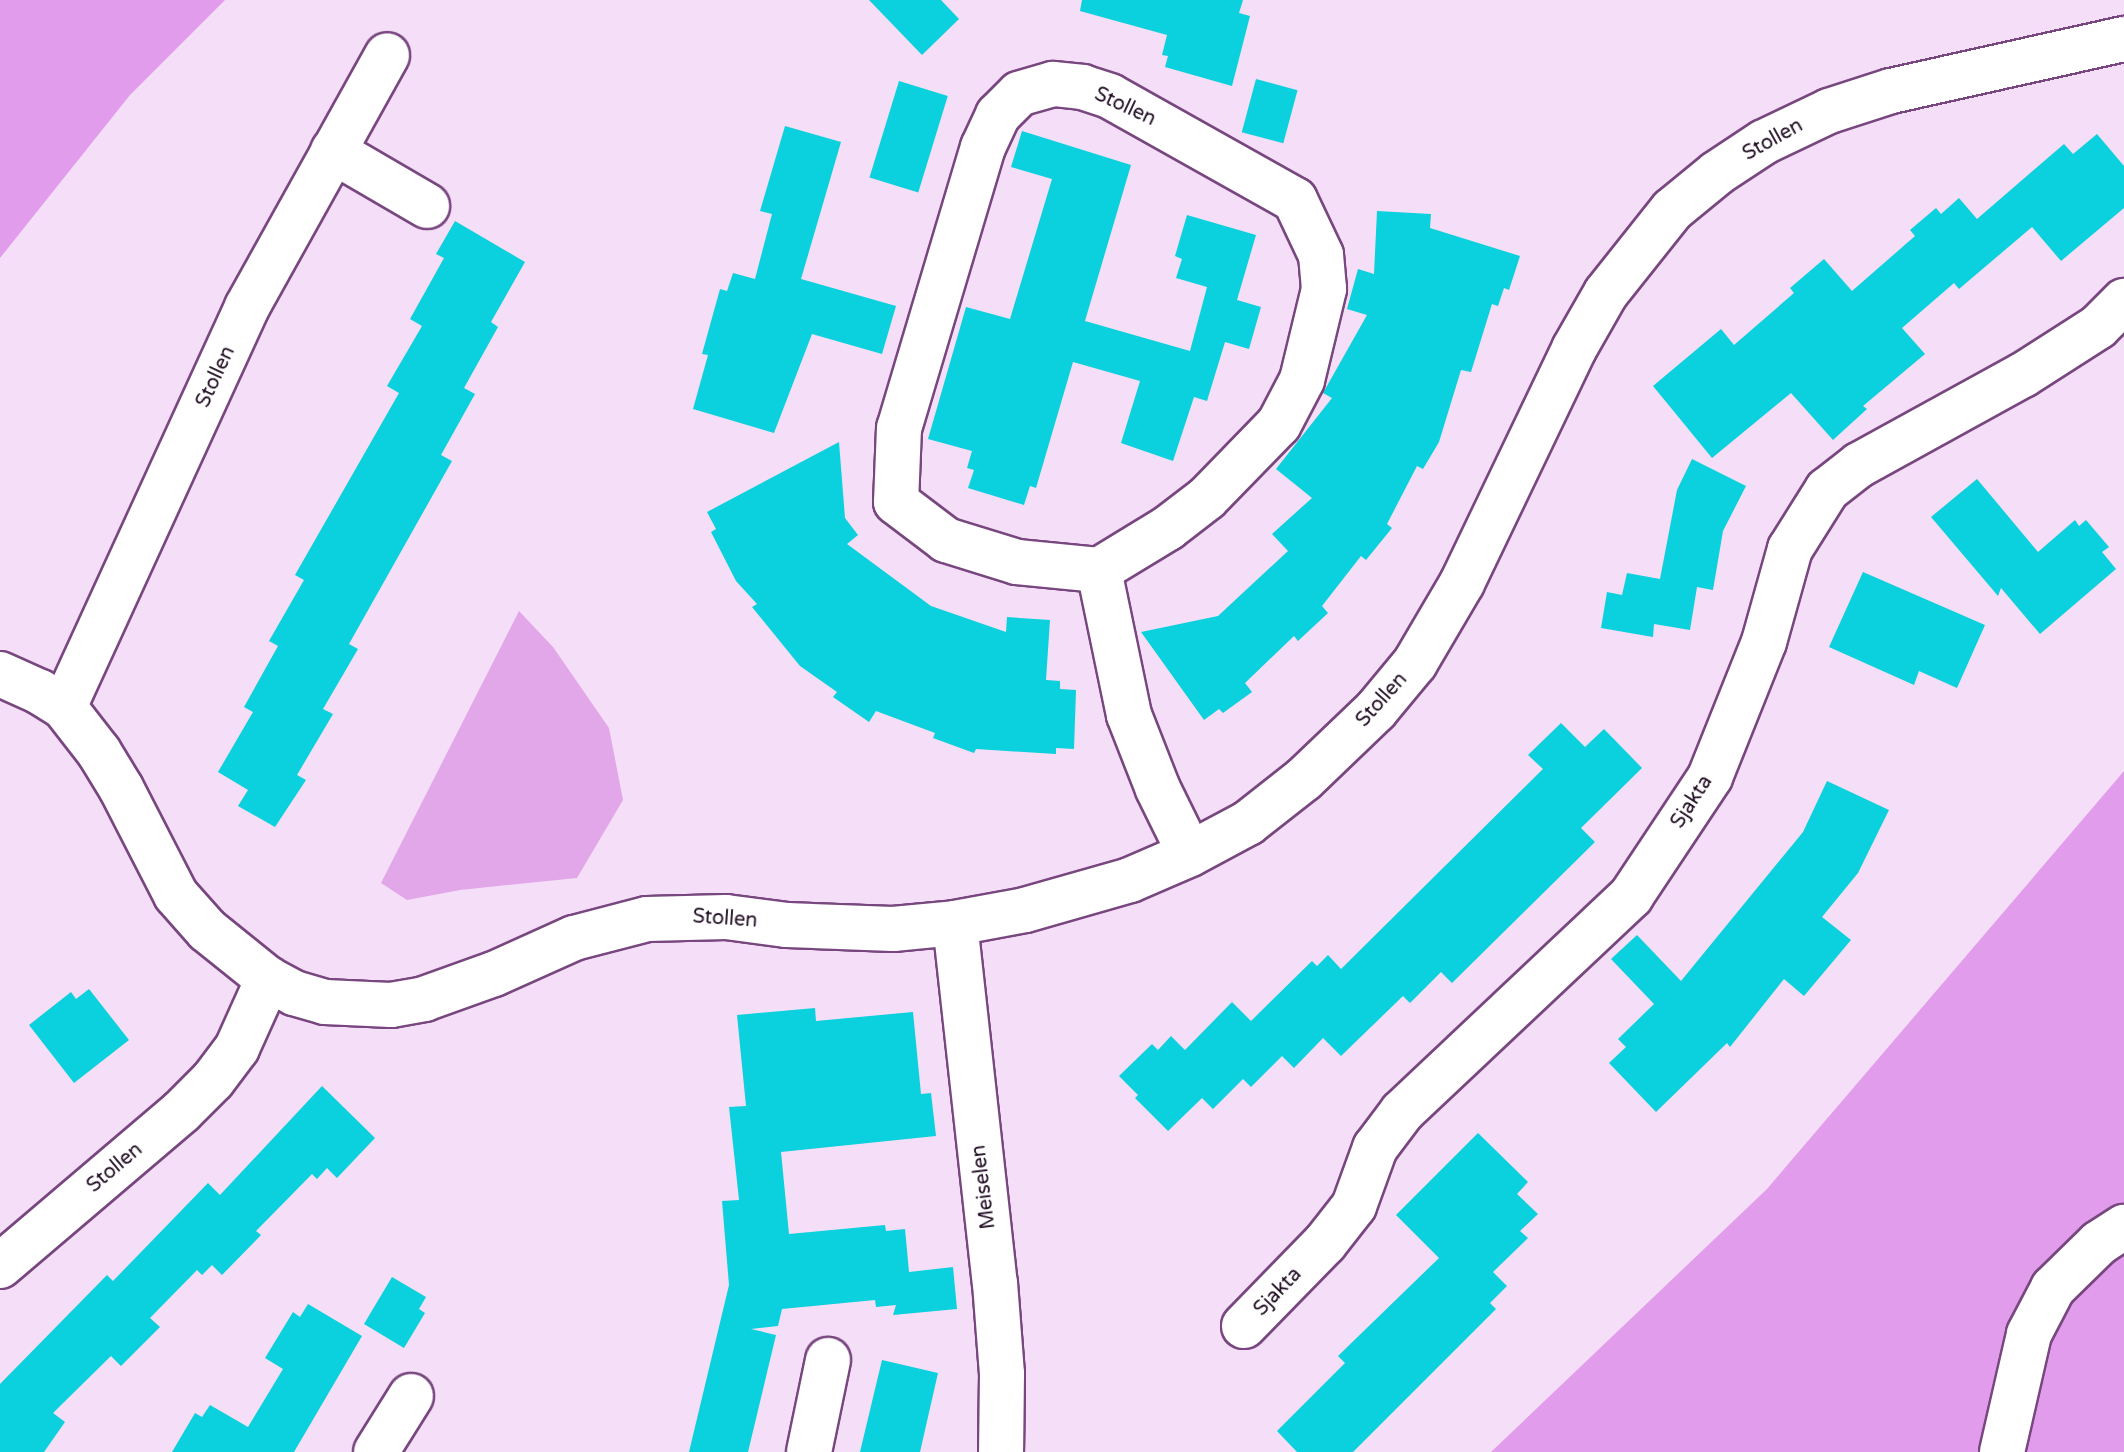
<!DOCTYPE html>
<style>
body{margin:0}
#map{position:relative;width:2124px;height:1452px;overflow:hidden;background:#f5def7;font-family:"Varela Round",sans-serif}
div>[style]{position:absolute}
.green>*{inset:0;background:#e2a7e9}
.forest>*{inset:0;background:#e19ceb}
.building>*{inset:0;background:#0bd0dd;transform-origin:0 0}
.roads{filter:drop-shadow(2px 0 #78477f) drop-shadow(-2px 0 #78477f) drop-shadow(0 2px #78477f) drop-shadow(0 -2px #78477f)}
.minor>*{height:44px;margin:-22px;padding:0 22px;transform-origin:22px;border-radius:22px;background:#fff}
span{translate:-50% -50%;white-space:nowrap;text-align:center;line-height:1.15;-webkit-text-stroke:8px #fff;paint-order:stroke}
.street-label{font-size:20px;color:#1d091f}
</style>
<div id="map">
<div class="green">
<div style="clip-path:polygon(519px 611px,553px 647px,609px 728px,623px 800px,577px 878px,460px 890px,407px 900px,381px 883px)"></div>
</div>
<div class="forest">
<div style="clip-path:polygon(0 0,225px 0,130px 95px,0 258px)"></div>
<div style="clip-path:polygon(2124px 771px,2124px 1452px,1491px 1452px,1767px 1189px)"></div>
</div>
<div class="building">
<div style="clip-path:polygon(869px 0,941px 0,959px 19px,922px 55px)"></div>
<div style="clip-path:polygon(1082px 0,1243px 0,1239px 13px,1250px 16px,1232px 86px,1165px 67px,1168px 56px,1162px 55px,1167px 35px,1080px 11px)"></div>
<div style="left:1256px;top:79px;width:43px;height:55px;rotate:15deg"></div>
<div style="left:899px;top:81px;width:51px;height:101px;rotate:17deg"></div>
<div style="clip-path:polygon(785px 126px,841px 142px,801px 279px,896px 306px,882px 354px,812px 334px,774px 433px,693px 409px,708px 355px,702px 354px,720px 289px,727px 291px,733px 273px,755px 279px,772px 214px,760px 211px)"></div>
<div style="clip-path:polygon(1022px 131px,1131px 165px,1085px 321px,1190px 351px,1207px 287px,1176px 278px,1182px 259px,1175px 256px,1187px 215px,1256px 235px,1237px 300px,1261px 307px,1249px 349px,1225px 342px,1207px 401px,1194px 397px,1173px 461px,1121px 443px,1140px 381px,1073px 362px,1036px 488px,1030px 486px,1024px 505px,968px 488px,974px 470px,967px 468px,972px 451px,928px 439px,966px 307px,1010px 319px,1052px 179px,1011px 167px)"></div>
<div style="clip-path:polygon(2097px 134px,2124px 166px,2124px 208px,2061px 261px,2032px 227px,1959px 289px,1954px 283px,1902px 328px,1925px 354px,1863px 406px,1867px 409px,1833px 440px,1791px 393px,1712px 458px,1653px 386px,1721px 329px,1734px 345px,1794px 293px,1790px 288px,1824px 259px,1852px 291px,1915px 236px,1910px 230px,1936px 208px,1941px 214px,1959px 198px,1977px 219px,2064px 144px,2073px 154px)"></div>
<div style="clip-path:polygon(1377px 211px,1431px 214px,1430px 228px,1520px 256px,1509px 290px,1504px 288px,1498px 306px,1492px 304px,1471px 372px,1461px 370px,1439px 442px,1423px 469px,1417px 466px,1387px 524px,1392px 528px,1366px 560px,1361px 556px,1322px 606px,1328px 613px,1298px 641px,1294px 636px,1245px 683px,1252px 692px,1223px 713px,1219px 709px,1204px 720px,1141px 632px,1218px 616px,1288px 551px,1272px 534px,1312px 498px,1276px 469px,1332px 398px,1323px 393px,1367px 315px,1347px 309px,1358px 269px,1374px 274px)"></div>
<div style="clip-path:polygon(455px 221px,525px 262px,491px 322px,498px 327px,464px 388px,475px 394px,441px 455px,452px 461px,349px 644px,358px 649px,323px 709px,333px 714px,297px 775px,306px 780px,275px 827px,238px 806px,248px 790px,218px 772px,253px 712px,244px 707px,278px 646px,269px 641px,304px 580px,295px 575px,399px 393px,387px 386px,422px 326px,410px 319px,444px 258px,436px 254px)"></div>
<div style="clip-path:polygon(839px 442px,845px 518px,858px 535px,847px 544px,931px 606px,1006px 632px,1007px 617px,1050px 620px,1046px 680px,1060px 681px,1060px 689px,1076px 690px,1074px 749px,1056px 748px,1056px 754px,976px 749px,974px 753px,933px 738px,935px 733px,876px 711px,869px 722px,833px 697px,837px 692px,800px 666px,752px 607px,757px 604px,736px 581px,711px 532px,716px 529px,707px 512px)"></div>
<div style="clip-path:polygon(1692px 459px,1746px 486px,1723px 531px,1713px 590px,1697px 587px,1690px 630px,1654px 624px,1653px 637px,1601px 628px,1607px 592px,1622px 595px,1627px 573px,1660px 579px,1677px 490px)"></div>
<div style="clip-path:polygon(1977px 479px,2038px 552px,2075px 520px,2079px 526px,2086px 520px,2109px 547px,2102px 552px,2116px 569px,2040px 634px,2001px 588px,1998px 596px,1931px 517px)"></div>
<div style="clip-path:polygon(1863px 572px,1985px 625px,1957px 688px,1919px 671px,1914px 685px,1829px 647px)"></div>
<div style="clip-path:polygon(1561px 723px,1585px 747px,1604px 729px,1642px 768px,1581px 828px,1595px 842px,1452px 983px,1441px 972px,1410px 1003px,1403px 996px,1341px 1056px,1323px 1038px,1294px 1068px,1282px 1056px,1251px 1087px,1243px 1079px,1213px 1109px,1202px 1098px,1168px 1131px,1135px 1098px,1138px 1095px,1119px 1076px,1152px 1044px,1158px 1050px,1171px 1036px,1185px 1050px,1232px 1002px,1251px 1021px,1312px 961px,1317px 966px,1328px 955px,1341px 969px,1543px 769px,1528px 755px)"></div>
<div style="clip-path:polygon(1827px 781px,1889px 810px,1858px 873px,1822px 917px,1851px 940px,1804px 996px,1784px 979px,1730px 1047px,1727px 1043px,1656px 1112px,1609px 1063px,1626px 1047px,1618px 1039px,1654px 1004px,1611px 959px,1637px 935px,1681px 981px,1803px 832px)"></div>
<div style="clip-path:polygon(89px 989px,129px 1040px,74px 1083px,29px 1025px,71px 992px,76px 999px)"></div>
<div style="clip-path:polygon(815px 1008px,816px 1021px,913px 1012px,921px 1094px,931px 1093px,936px 1136px,781px 1152px,789px 1234px,885px 1225px,886px 1231px,905px 1229px,909px 1272px,953px 1267px,957px 1309px,893px 1315px,896px 1305px,876px 1307px,875px 1300px,782px 1309px,778px 1326px,751px 1329px,776px 1335px,748px 1452px,689px 1452px,729px 1285px,722px 1201px,739px 1200px,729px 1107px,746px 1106px,737px 1015px)"></div>
<div style="clip-path:polygon(322px 1086px,375px 1138px,337px 1178px,327px 1168px,317px 1179px,312px 1174px,256px 1231px,261px 1235px,222px 1275px,212px 1265px,202px 1275px,197px 1270px,150px 1318px,160px 1327px,121px 1366px,111px 1356px,53px 1413px,65px 1422px,44px 1452px,0 1452px,0 1384px,107px 1275px,113px 1281px,208px 1183px,220px 1195px)"></div>
<div style="clip-path:polygon(1478px 1133px,1528px 1182px,1517px 1194px,1538px 1214px,1520px 1231px,1528px 1238px,1493px 1272px,1507px 1286px,1490px 1303px,1496px 1309px,1353px 1452px,1297px 1452px,1277px 1431px,1345px 1363px,1338px 1356px,1439px 1258px,1396px 1215px)"></div>
<div style="clip-path:polygon(392px 1277px,426px 1297px,419px 1309px,425px 1313px,404px 1348px,364px 1324px)"></div>
<div style="clip-path:polygon(308px 1304px,362px 1336px,294px 1452px,172px 1452px,195px 1413px,202px 1417px,210px 1405px,248px 1427px,283px 1369px,265px 1358px,293px 1312px,300px 1317px)"></div>
<div style="clip-path:polygon(882px 1360px,938px 1373px,920px 1452px,860px 1452px)"></div>
</div>
<div class="roads">
<div class="minor">
<div style="left:333px;top:151px;width:109px;rotate:30.3deg"></div>
<div style="left:1099px;top:570px;width:81px;rotate:-31.3deg"></div>
<div style="left:1168px;top:528px;width:49px;rotate:-37.6deg"></div>
<div style="left:1207px;top:498px;width:103px;rotate:-45.8deg"></div>
<div style="left:1279px;top:424px;width:50px;rotate:-62.4deg"></div>
<div style="left:1302px;top:380px;width:94px;rotate:-76.4deg"></div>
<div style="left:1324px;top:289px;width:34px;rotate:-95deg"></div>
<div style="left:1321px;top:255px;width:61px;rotate:-115.3deg"></div>
<div style="left:1295px;top:200px;width:212px;rotate:-150.7deg"></div>
<div style="left:1110px;top:96px;width:28px;rotate:-162deg"></div>
<div style="left:1083px;top:87px;width:30px;rotate:-174deg"></div>
<div style="left:1053px;top:84px;width:35px;rotate:164deg"></div>
<div style="left:1019px;top:94px;width:30px;rotate:135deg"></div>
<div style="left:998px;top:115px;width:35px;rotate:115deg"></div>
<div style="left:983px;top:147px;width:293px;rotate:106.6deg"></div>
<div style="left:899px;top:428px;width:74px;rotate:92.3deg"></div>
<div style="left:896px;top:502px;width:63px;rotate:37.2deg"></div>
<div style="left:946px;top:540px;width:74px;rotate:17.2deg"></div>
<div style="left:1017px;top:562px;width:82px;rotate:5.6deg"></div>
<div style="left:1099px;top:570px;width:148px;rotate:78.3deg"></div>
<div style="left:1129px;top:715px;width:79px;rotate:68.6deg"></div>
<div style="left:1158px;top:789px;width:72px;rotate:63.8deg"></div>
<div style="left:0;top:674px;width:44px;rotate:24.2deg"></div>
<div style="left:40px;top:692px;width:28px;rotate:32deg"></div>
<div style="left:64px;top:707px;width:57px;rotate:52.1deg"></div>
<div style="left:99px;top:752px;width:42px;rotate:58.6deg"></div>
<div style="left:121px;top:788px;width:120px;rotate:62.8deg"></div>
<div style="left:176px;top:895px;width:47px;rotate:48.5deg"></div>
<div style="left:207px;top:930px;width:78px;rotate:38.8deg"></div>
<div style="left:268px;top:979px;width:30px;rotate:28deg"></div>
<div style="left:294px;top:993px;width:32px;rotate:16deg"></div>
<div style="left:325px;top:1002px;width:66px;rotate:2.6deg"></div>
<div style="left:391px;top:1005px;width:34px;rotate:-10deg"></div>
<div style="left:424px;top:999px;width:74px;rotate:-19.7deg"></div>
<div style="left:494px;top:974px;width:88px;rotate:-24.2deg"></div>
<div style="left:574px;top:938px;width:75px;rotate:-14.6deg"></div>
<div style="left:647px;top:919px;width:79px;rotate:-1.5deg"></div>
<div style="left:726px;top:917px;width:62px;rotate:7.5deg"></div>
<div style="left:787px;top:925px;width:106px;rotate:2.2deg"></div>
<div style="left:893px;top:929px;width:62px;rotate:-5.5deg"></div>
<div style="left:955px;top:923px;width:71px;rotate:-10.5deg"></div>
<div style="left:1025px;top:910px;width:109px;rotate:-15.9deg"></div>
<div style="left:1130px;top:880px;width:65px;rotate:-23.4deg"></div>
<div style="left:1190px;top:854px;width:66px;rotate:-28.1deg"></div>
<div style="left:1248px;top:823px;width:71px;rotate:-38.2deg"></div>
<div style="left:1304px;top:779px;width:100px;rotate:-43.8deg"></div>
<div style="left:1376px;top:710px;width:61px;rotate:-50.3deg"></div>
<div style="left:1415px;top:663px;width:93px;rotate:-59.6deg"></div>
<div style="left:1462px;top:583px;width:259px;rotate:-64.4deg"></div>
<div style="left:1574px;top:349px;width:64px;rotate:-60.3deg"></div>
<div style="left:1606px;top:293px;width:106px;rotate:-51.5deg"></div>
<div style="left:1672px;top:210px;width:58px;rotate:-39.4deg"></div>
<div style="left:1717px;top:173px;width:56px;rotate:-33.4deg"></div>
<div style="left:1764px;top:142px;width:72px;rotate:-25.5deg"></div>
<div style="left:1829px;top:111px;width:65px;rotate:-17.9deg"></div>
<div style="left:1891px;top:91px;width:239px;rotate:-12.6deg"></div>
<div style="left:64px;top:707px;width:440px;rotate:-65.4deg"></div>
<div style="left:247px;top:307px;width:288px;rotate:-60.9deg"></div>
<div style="left:955px;top:923px;width:362px;rotate:83.7deg"></div>
<div style="left:995px;top:1283px;width:91px;rotate:85.6deg"></div>
<div style="left:1002px;top:1374px;width:78px;rotate:90.7deg"></div>
<div style="left:0;top:1266px;width:238px;rotate:-40.4deg"></div>
<div style="left:181px;top:1112px;width:45px;rotate:-45deg"></div>
<div style="left:213px;top:1080px;width:40px;rotate:-53deg"></div>
<div style="left:237px;top:1048px;width:76px;rotate:-65.8deg"></div>
<div style="left:1244px;top:1326px;width:116px;rotate:-45.7deg"></div>
<div style="left:1325px;top:1243px;width:47px;rotate:-51.9deg"></div>
<div style="left:1354px;top:1206px;width:62px;rotate:-70.1deg"></div>
<div style="left:1375px;top:1148px;width:45px;rotate:-53.1deg"></div>
<div style="left:1402px;top:1112px;width:315px;rotate:-43.3deg"></div>
<div style="left:1631px;top:896px;width:143px;rotate:-56.4deg"></div>
<div style="left:1710px;top:777px;width:145px;rotate:-68.2deg"></div>
<div style="left:1764px;top:642px;width:97px;rotate:-74.4deg"></div>
<div style="left:1790px;top:549px;width:70px;rotate:-57.9deg"></div>
<div style="left:1827px;top:490px;width:41px;rotate:-38deg"></div>
<div style="left:1859px;top:465px;width:187px;rotate:-28.8deg"></div>
<div style="left:2023px;top:375px;width:89px;rotate:-32.6deg"></div>
<div style="left:2098px;top:327px;width:37px;rotate:-45deg"></div>
<div style="left:376px;top:1452px;width:66px;rotate:-58deg"></div>
<div style="left:809px;top:1452px;width:94px;rotate:-78.3deg"></div>
<div style="left:2002px;top:1452px;width:121px;rotate:-77.1deg"></div>
<div style="left:2029px;top:1334px;width:52px;rotate:-62.4deg"></div>
<div style="left:2053px;top:1288px;width:64px;rotate:-44.4deg"></div>
<div style="left:2099px;top:1243px;width:30px;rotate:-33deg"></div>
</div>
</div>
<div class="street-label">
<span style="left:1125px;top:107px;rotate:25deg">Stollen</span>
<span style="left:1773px;top:140px;rotate:-29deg">Stollen</span>
<span style="left:216px;top:377px;rotate:-65deg">Stollen</span>
<span style="left:1382px;top:700px;rotate:-48deg">Stollen</span>
<span style="left:1692px;top:802px;rotate:-57deg">Sjakta</span>
<span style="left:725px;top:919px;rotate:4deg">Stollen</span>
<span style="left:115px;top:1168px;rotate:-40deg">Stollen</span>
<span style="left:984px;top:1187px;rotate:-97deg">Meiselen</span>
<span style="left:1278px;top:1292px;rotate:-46deg">Sjakta</span>
</div>
</div>
